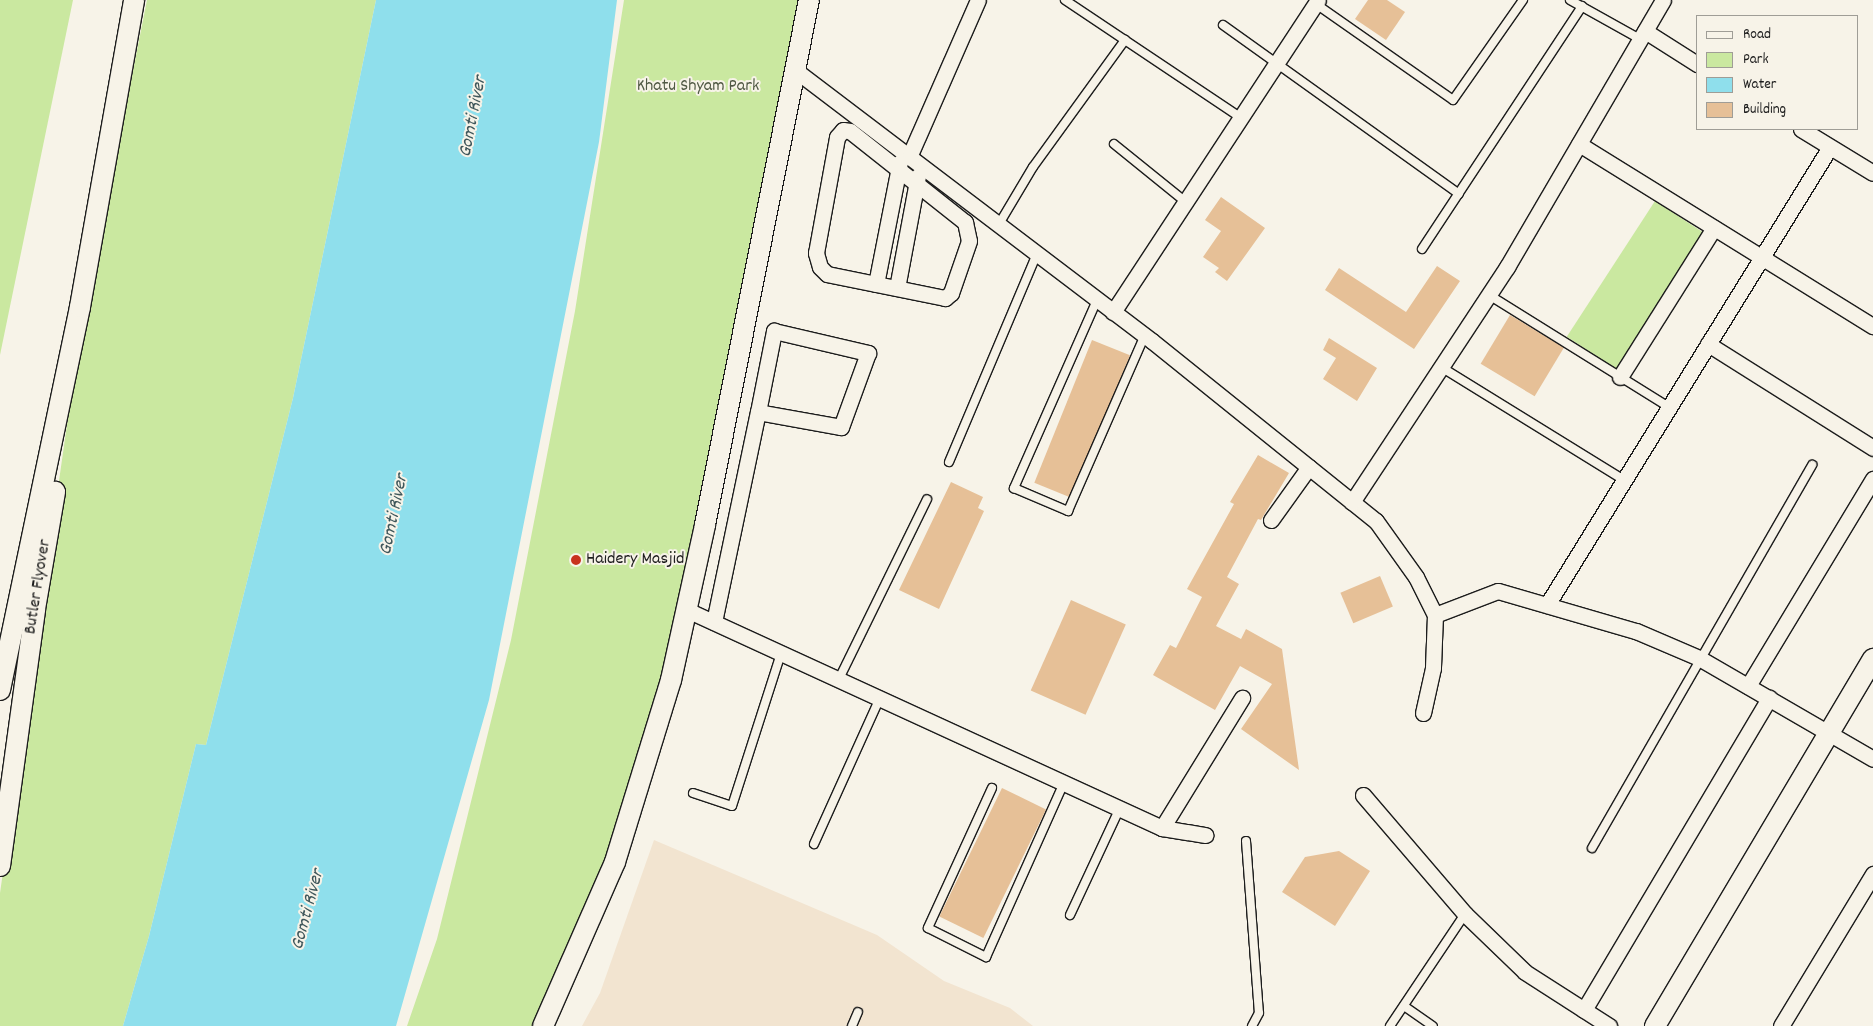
<!DOCTYPE html>
<style>
body{margin:0}
#map{position:relative;width:1873px;height:1026px;overflow:hidden;background:#f7f3e8;font-family:Dekko,sans-serif}
div>[style]{position:absolute}
.built>*{inset:0;background:#f2e4d0}
.green>*{inset:0;background:#cae8a0;transform-origin:0 0}
.water>*{inset:0;background:#8fdfec}
.building>*{inset:0;background:#e6c097;transform-origin:0 0}
.roads{filter:drop-shadow(1px 0 #1c1c1c) drop-shadow(-1px 0 #1c1c1c) drop-shadow(0 1px #1c1c1c) drop-shadow(0 -1px #1c1c1c)}
.lane>*{height:8px;margin:-4px;padding:0 4px;transform-origin:4px;border-radius:4px;background:#f7f3e8}
.street>*{height:15px;margin:-7.5px;padding:0 7.5px;transform-origin:7.5px;border-radius:7.5px;background:#f7f3e8}
.secondary>*{height:20px;margin:-10px;padding:0 10px;transform-origin:10px;border-radius:10px;background:#f7f3e8}
.dots>*{width:14px;height:14px;translate:-50% -50%;box-sizing:border-box;border:2px solid #f7f3e8;border-radius:50%}
span{translate:-50% -50%;white-space:nowrap;text-align:center;line-height:1.15;-webkit-text-stroke:4px #f7f3e8;paint-order:stroke}
.park-label{font-size:18px;color:#505944}
.poi-label{font-size:18px;color:#1c1c1c}
.left{translate:0 -50%;text-align:left}
.street-label{font-size:18px;color:#1c1c1c}
.water-label{font-size:19px;color:#3e565a;font-style:italic}
.legend{position:absolute;left:1696px;top:15px;width:162px;height:115px;box-sizing:border-box;background:#f7f3e8;border:1px solid #9f9d96;margin:0;padding:6px 9px;list-style:none;font-size:15px;color:#1c1c1c}
.legend li{display:flex;align-items:center;gap:10px;height:25px}
.legend b{width:25px;border:1px solid #9f9d96}
</style>
<div id="map">
<div class="built">
<div style="clip-path:polygon(654px 840px,877px 935px,944px 981px,1010px 1008px,1033px 1026px,582px 1026px,600px 993px)"></div>
</div>
<div class="green">
<div style="clip-path:polygon(0 0,73px 0,0 355px)"></div>
<div style="clip-path:polygon(147px 0,376px 0,293px 398px,206px 745px,196px 744px,149px 936px,123px 1026px,0 1026px,0 893px,78px 348px)"></div>
<div style="clip-path:polygon(624px 0,802px 0,682px 613px,608px 866px,538px 1026px,407px 1026px,437px 939px,511px 640px,575px 311px)"></div>
<div style="left:1655px;top:201px;width:59px;height:162px;rotate:33deg"></div>
</div>
<div class="water">
<div style="clip-path:polygon(376px 0,617px 0,599px 142px,489px 700px,396px 1026px,123px 1026px,149px 936px,196px 744px,206px 745px,293px 398px)"></div>
</div>
<div class="building">
<div style="clip-path:polygon(1368px 0,1387px 0,1405px 12px,1386px 40px,1355px 19px)"></div>
<div style="clip-path:polygon(1221px 197px,1265px 228px,1227px 281px,1215px 272px,1219px 268px,1203px 257px,1221px 231px,1205px 220px)"></div>
<div style="clip-path:polygon(1437px 266px,1460px 281px,1414px 349px,1325px 290px,1339px 268px,1406px 312px)"></div>
<div style="left:1510px;top:315px;width:63px;height:57px;rotate:31deg"></div>
<div style="clip-path:polygon(1329px 338px,1377px 368px,1357px 401px,1323px 379px,1336px 358px,1323px 350px)"></div>
<div style="left:1092px;top:340px;width:41px;height:154px;rotate:22deg"></div>
<div style="clip-path:polygon(1258px 455px,1289px 473px,1261px 520px,1258px 519px,1227px 577px,1239px 584px,1216px 626px,1241px 639px,1246px 629px,1282px 649px,1299px 770px,1241px 729px,1272px 684px,1240px 666px,1215px 710px,1153px 675px,1170px 645px,1176px 648px,1202px 597px,1187px 589px,1234px 504px,1230px 502px)"></div>
<div style="clip-path:polygon(951px 482px,983px 497px,978px 508px,984px 511px,939px 609px,899px 590px)"></div>
<div style="left:1380px;top:576px;width:33px;height:43px;rotate:67deg"></div>
<div style="left:1071px;top:600px;width:60px;height:99px;rotate:24deg"></div>
<div style="left:1002px;top:788px;width:49px;height:143px;rotate:26deg"></div>
<div style="clip-path:polygon(1339px 851px,1370px 871px,1335px 926px,1282px 892px,1305px 857px)"></div>
</div>
<div class="roads">
<div class="lane">
<div style="left:1065px;top:0;width:212px;rotate:33.8deg"></div>
<div style="left:1570px;top:0;width:80px;rotate:29.1deg"></div>
<div style="left:1316px;top:4px;width:167px;rotate:35deg"></div>
<div style="left:1453px;top:100px;width:122px;rotate:-55deg"></div>
<div style="left:1223px;top:25px;width:290px;rotate:35.6deg"></div>
<div style="left:1114px;top:144px;width:92px;rotate:38.9deg"></div>
<div style="left:999px;top:224px;width:66px;rotate:-59.2deg"></div>
<div style="left:1033px;top:167px;width:157px;rotate:-54.1deg"></div>
<div style="left:1422px;top:249px;width:291px;rotate:-56.6deg"></div>
<div style="left:1489px;top:295px;width:212px;rotate:31.9deg"></div>
<div style="left:1097px;top:300px;width:206px;rotate:113.8deg"></div>
<div style="left:1014px;top:488px;width:59px;rotate:23.1deg"></div>
<div style="left:1068px;top:511px;width:192px;rotate:-66.4deg"></div>
<div style="left:1441px;top:367px;width:215px;rotate:31.7deg"></div>
<div style="left:949px;top:462px;width:226px;rotate:-67.1deg"></div>
<div style="left:839px;top:679px;width:200px;rotate:-63.9deg"></div>
<div style="left:992px;top:788px;width:154px;rotate:114.6deg"></div>
<div style="left:928px;top:928px;width:65px;rotate:26.6deg"></div>
<div style="left:986px;top:957px;width:191px;rotate:-65.9deg"></div>
<div style="left:693px;top:793px;width:41px;rotate:18.4deg"></div>
<div style="left:732px;top:806px;width:161px;rotate:-72.2deg"></div>
<div style="left:1246px;top:841px;width:172px;rotate:85.7deg"></div>
<div style="left:1259px;top:1013px;width:15px;rotate:118deg"></div>
<div style="left:814px;top:844px;width:160px;rotate:-65.7deg"></div>
<div style="left:1592px;top:848px;width:442px;rotate:-60.1deg"></div>
<div style="left:1070px;top:915px;width:118px;rotate:-65deg"></div>
<div style="left:1404px;top:1006px;width:35px;rotate:35deg"></div>
<div style="left:852px;top:1026px;width:15px;rotate:-67deg"></div>
<div style="left:1390px;top:1026px;width:135px;rotate:-56.2deg"></div>
</div>
<div class="street">
<div style="left:1645px;top:31px;width:62px;rotate:32.4deg"></div>
<div style="left:795px;top:70px;width:448px;rotate:37.2deg"></div>
<div style="left:1152px;top:341px;width:287px;rotate:38.8deg"></div>
<div style="left:1376px;top:521px;width:69px;rotate:54.5deg"></div>
<div style="left:1416px;top:577px;width:42px;rotate:63.4deg"></div>
<div style="left:1435px;top:615px;width:53px;rotate:92.2deg"></div>
<div style="left:1433px;top:668px;width:46px;rotate:102.5deg"></div>
<div style="left:1801px;top:129px;width:84px;rotate:31.4deg"></div>
<div style="left:843px;top:130px;width:7px;rotate:8deg"></div>
<div style="left:850px;top:131px;width:147px;rotate:38.4deg"></div>
<div style="left:965px;top:222px;width:19px;rotate:78deg"></div>
<div style="left:969px;top:241px;width:55px;rotate:109.1deg"></div>
<div style="left:951px;top:293px;width:8px;rotate:140deg"></div>
<div style="left:945px;top:298px;width:120px;rotate:-168.5deg"></div>
<div style="left:827px;top:274px;width:10px;rotate:-135deg"></div>
<div style="left:820px;top:267px;width:15px;rotate:-106deg"></div>
<div style="left:816px;top:253px;width:118px;rotate:-79.7deg"></div>
<div style="left:837px;top:137px;width:9px;rotate:-49deg"></div>
<div style="left:1579px;top:144px;width:346px;rotate:31.8deg"></div>
<div style="left:909px;top:157px;width:171px;rotate:-66.3deg"></div>
<div style="left:876px;top:284px;width:124px;rotate:-78.9deg"></div>
<div style="left:897px;top:288px;width:114px;rotate:-79.4deg"></div>
<div style="left:1113px;top:312px;width:373px;rotate:-56.7deg"></div>
<div style="left:1708px;top:344px;width:195px;rotate:32.2deg"></div>
<div style="left:1620px;top:377px;width:176px;rotate:-57.8deg"></div>
<div style="left:1352px;top:502px;width:282px;rotate:-56.6deg"></div>
<div style="left:1507px;top:267px;width:309px;rotate:-59.7deg"></div>
<div style="left:1271px;top:520px;width:65px;rotate:-54.4deg"></div>
<div style="left:1547px;top:605px;width:538px;rotate:-58.29deg"></div>
<div style="left:687px;top:610px;width:523px;rotate:24.65deg"></div>
<div style="left:1162px;top:828px;width:44px;rotate:9.2deg"></div>
<div style="left:1435px;top:615px;width:67px;rotate:-20.9deg"></div>
<div style="left:1498px;top:591px;width:144px;rotate:16.2deg"></div>
<div style="left:1636px;top:631px;width:69px;rotate:23.2deg"></div>
<div style="left:1699px;top:658px;width:201px;rotate:30.1deg"></div>
<div style="left:714px;top:622px;width:215px;rotate:-78.2deg"></div>
<div style="left:758px;top:412px;width:83px;rotate:-78.8deg"></div>
<div style="left:774px;top:331px;width:97px;rotate:13.2deg"></div>
<div style="left:868px;top:353px;width:79px;rotate:110deg"></div>
<div style="left:841px;top:427px;width:84px;rotate:-169.8deg"></div>
<div style="left:1748px;top:686px;width:242px;rotate:-58.9deg"></div>
<div style="left:1363px;top:795px;width:157px;rotate:49.4deg"></div>
<div style="left:1465px;top:914px;width:83px;rotate:44deg"></div>
<div style="left:1525px;top:972px;width:100px;rotate:32.7deg"></div>
<div style="left:1162px;top:828px;width:153px;rotate:-58.4deg"></div>
<div style="left:1584px;top:1010px;width:363px;rotate:-59.3deg"></div>
<div style="left:1781px;top:1026px;width:178px;rotate:-58.8deg"></div>
</div>
<div class="secondary">
<div style="left:0;top:690px;width:391px;rotate:-78.2deg"></div>
<div style="left:80px;top:307px;width:312px;rotate:-80deg"></div>
<div style="left:0;top:866px;width:259px;rotate:-82.2deg"></div>
<div style="left:35px;top:609px;width:119px;rotate:-80.3deg"></div>
<div style="left:543px;top:1026px;width:179px;rotate:-66.3deg"></div>
<div style="left:615px;top:862px;width:190px;rotate:-72.9deg"></div>
<div style="left:671px;top:680px;width:159px;rotate:-77.6deg"></div>
<div style="left:705px;top:525px;width:535px;rotate:-78.8deg"></div>
<div style="left:1655px;top:1026px;width:427px;rotate:-59.3deg"></div>
</div>
</div>
<div class="dots">
<div style="left:576px;top:560px;background:#c8321e"></div>
</div>
<div class="park-label">
<span style="left:698px;top:87px">Khatu Shyam Park</span>
</div>
<div class="poi-label">
<span class="left" style="left:586px;top:560px">Haidery Masjid</span>
</div>
<div class="street-label">
<span style="left:39px;top:587px;rotate:-81deg">Butler Flyover</span>
</div>
<div class="water-label">
<span style="left:474px;top:117px;rotate:-79deg">Gomti River</span>
<span style="left:395px;top:515px;rotate:-78deg">Gomti River</span>
<span style="left:309px;top:910px;rotate:-75deg">Gomti River</span>
</div>
<ul class="legend">
<li><b style="height:6px;background:#f7f3e8"></b>Road</li>
<li><b style="height:14px;background:#cae8a0"></b>Park</li>
<li><b style="height:14px;background:#8fdfec"></b>Water</li>
<li><b style="height:14px;background:#e6c097"></b>Building</li>
</ul>
</div>
